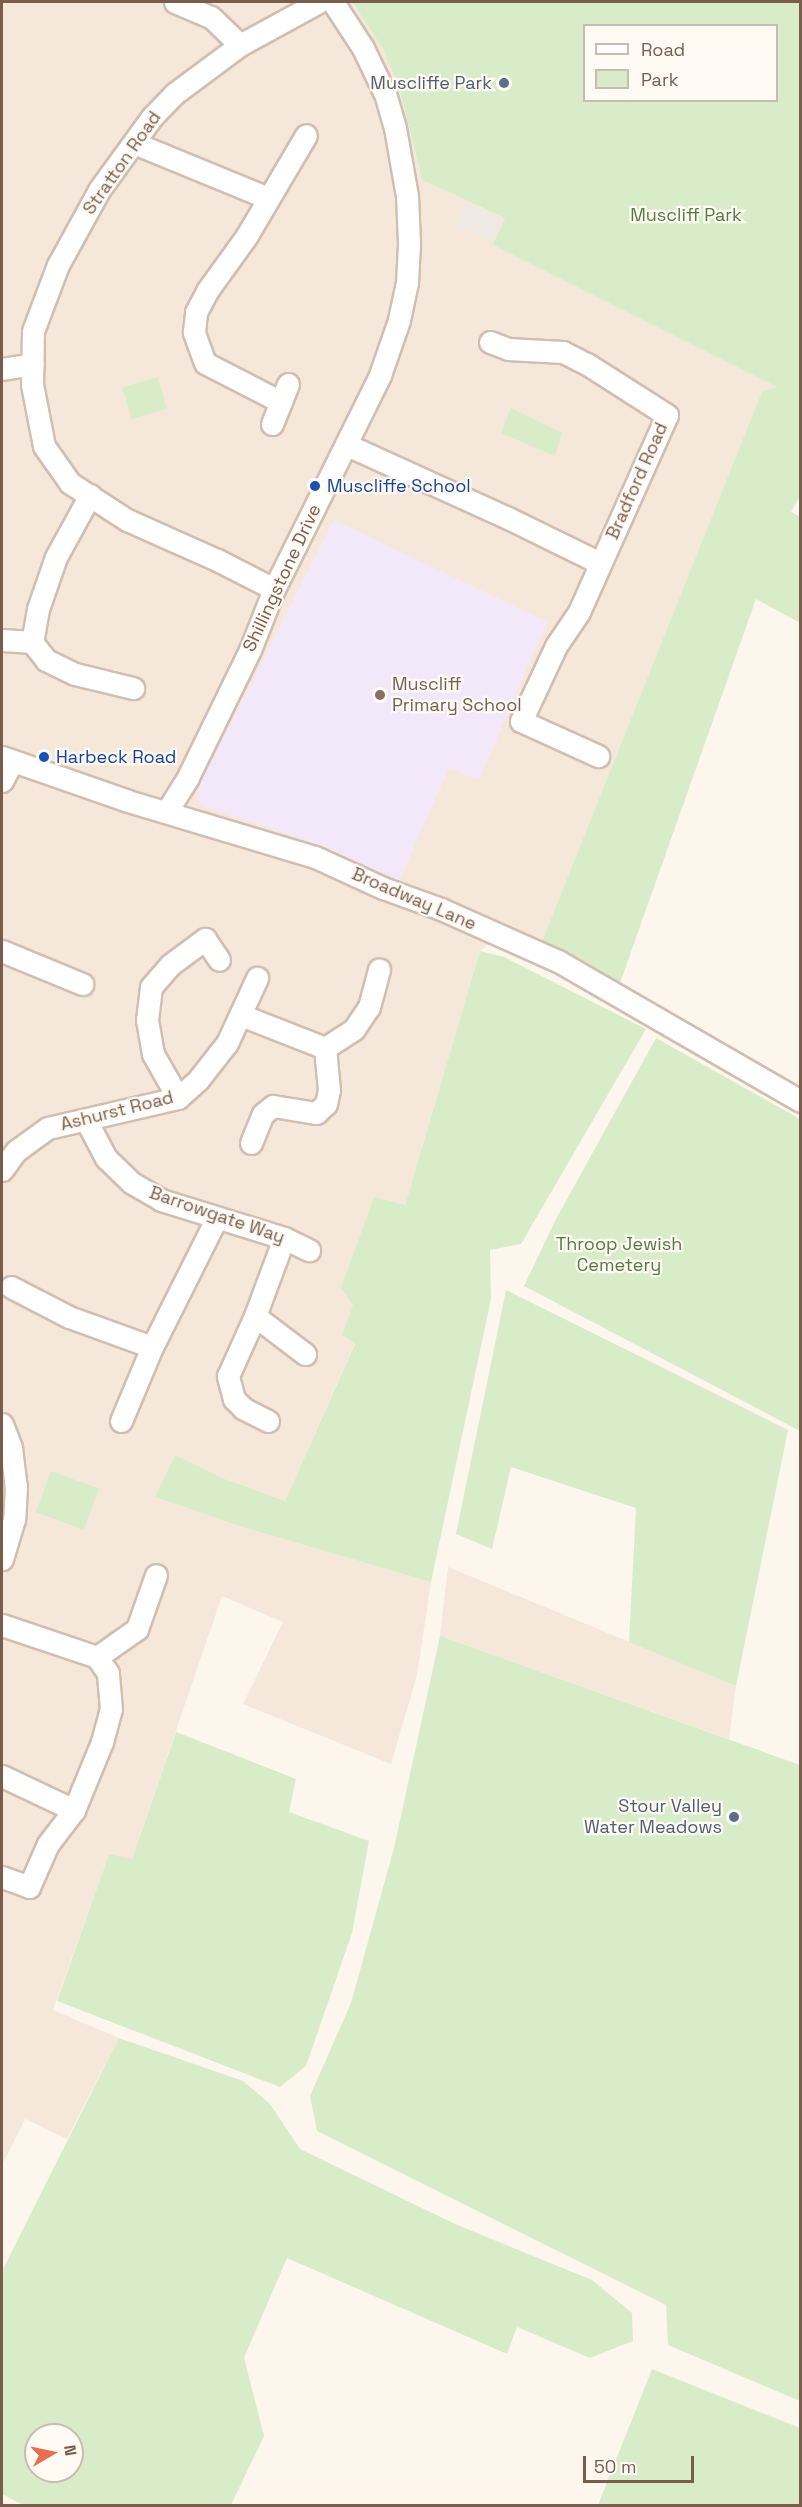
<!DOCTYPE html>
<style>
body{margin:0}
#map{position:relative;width:802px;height:2507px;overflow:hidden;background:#fdf6ec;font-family:"Space Grotesk",sans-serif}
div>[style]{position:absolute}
.residential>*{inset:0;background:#f5e8da}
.industrial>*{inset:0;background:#efe9e4;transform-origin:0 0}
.education>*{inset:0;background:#f3e8fa}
.green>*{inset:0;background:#d8ecc9;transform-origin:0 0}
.roads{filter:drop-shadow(2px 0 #d1beb0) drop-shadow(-2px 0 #d1beb0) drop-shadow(0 2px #d1beb0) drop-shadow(0 -2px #d1beb0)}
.minor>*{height:21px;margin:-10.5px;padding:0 10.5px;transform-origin:10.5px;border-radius:10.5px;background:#fff}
.dots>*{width:16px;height:16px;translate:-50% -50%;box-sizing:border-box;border:3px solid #fffaf3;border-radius:50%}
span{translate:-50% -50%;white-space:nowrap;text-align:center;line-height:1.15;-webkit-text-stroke:4.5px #fffaf3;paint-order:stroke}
.service-label{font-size:18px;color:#4e5e75}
.right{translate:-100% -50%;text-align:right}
.street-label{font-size:18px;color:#7a5c4d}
.park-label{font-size:18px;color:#537a41}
.transit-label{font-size:18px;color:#164399}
.left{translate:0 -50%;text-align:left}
.education-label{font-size:18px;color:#785e54}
.frame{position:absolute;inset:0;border:3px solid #7a5c4d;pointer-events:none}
.legend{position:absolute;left:583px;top:24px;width:195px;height:78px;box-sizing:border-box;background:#fffaf3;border:2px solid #cabbb1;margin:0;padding:8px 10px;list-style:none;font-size:18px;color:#7a5c4d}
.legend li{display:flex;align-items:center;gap:12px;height:30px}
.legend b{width:30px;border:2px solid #cabbb1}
.north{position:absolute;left:24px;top:2423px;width:60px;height:60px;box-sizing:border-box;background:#fffaf3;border:2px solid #cabbb1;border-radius:50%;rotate:81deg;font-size:16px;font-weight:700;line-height:24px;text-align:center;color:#7a5c4d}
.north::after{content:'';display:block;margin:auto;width:21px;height:27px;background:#e76f51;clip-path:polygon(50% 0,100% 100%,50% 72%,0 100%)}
.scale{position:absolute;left:583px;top:2456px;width:111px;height:27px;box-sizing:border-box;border:3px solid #7a5c4d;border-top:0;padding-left:8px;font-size:18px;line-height:21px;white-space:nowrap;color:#7a5c4d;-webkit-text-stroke:4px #fffaf3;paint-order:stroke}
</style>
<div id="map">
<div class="residential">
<div style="clip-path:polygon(2px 2px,352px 2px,383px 49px,399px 87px,422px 180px,505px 218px,494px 245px,778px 387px,762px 391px,540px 946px,508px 928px,480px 951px,405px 1205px,353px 1305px,355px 1343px,285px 1501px,225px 1479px,175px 1455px,155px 1497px,242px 1527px,431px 1582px,417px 1675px,391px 1764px,243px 1704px,283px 1622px,222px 1596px,132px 1859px,109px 1854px,53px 2010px,119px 2038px,67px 2139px,25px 2119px,2px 2165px)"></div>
<div style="clip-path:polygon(448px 1567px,736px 1686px,729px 1739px,440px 1636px)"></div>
</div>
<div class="industrial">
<div style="left:466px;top:204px;width:38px;height:23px;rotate:23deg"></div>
</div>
<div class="education">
<div style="clip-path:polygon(334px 520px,547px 622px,479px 780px,449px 768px,399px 881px,307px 841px,207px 808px,198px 800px,200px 784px)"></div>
</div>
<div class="green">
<div style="clip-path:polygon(evenodd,352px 2px,800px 2px,800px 496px,791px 512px,800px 517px,800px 623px,756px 599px,620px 983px,540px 946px,762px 391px,777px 387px,493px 245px,505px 218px,422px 180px,399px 87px,383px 49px,352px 2px,584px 26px,776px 26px,776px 100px,584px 100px,584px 26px)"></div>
<div style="left:158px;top:377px;width:33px;height:37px;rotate:74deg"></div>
<div style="clip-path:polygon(511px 408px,562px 433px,555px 456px,501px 433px)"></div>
<div style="clip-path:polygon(480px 951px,504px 957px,646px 1029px,521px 1244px,490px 1250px,491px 1299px,431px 1582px,242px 1527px,155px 1497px,175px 1455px,225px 1479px,285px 1501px,355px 1344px,342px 1335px,353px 1305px,341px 1288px,374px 1197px,405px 1205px)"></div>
<div style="clip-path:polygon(656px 1038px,800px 1119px,800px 1431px,524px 1286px,556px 1219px)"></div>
<div style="clip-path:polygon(506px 1290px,788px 1430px,736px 1686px,629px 1642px,636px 1508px,511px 1467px,492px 1549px,456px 1534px)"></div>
<div style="left:51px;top:1471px;width:51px;height:44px;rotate:20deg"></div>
<div style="clip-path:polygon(440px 1636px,800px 1765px,800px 2401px,668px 2345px,666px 2305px,317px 2131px,310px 2096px,351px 2003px,394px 1848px)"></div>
<div style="clip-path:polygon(176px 1732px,296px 1779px,289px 1812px,369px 1841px,352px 1933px,306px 2066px,280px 2087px,57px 2001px,109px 1854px,132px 1859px)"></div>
<div style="clip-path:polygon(evenodd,119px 2038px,243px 2081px,270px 2104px,300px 2149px,455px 2224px,592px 2280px,632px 2313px,633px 2341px,590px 2358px,517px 2327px,507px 2354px,287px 2258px,244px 2358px,264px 2436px,231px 2505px,23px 2505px,2px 2494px,2px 2271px,119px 2038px,36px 2435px,72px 2435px,72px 2471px,36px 2471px,36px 2435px)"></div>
<div style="clip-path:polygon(652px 2369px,800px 2428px,800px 2505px,598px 2505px)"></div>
</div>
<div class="roads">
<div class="minor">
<div style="left:175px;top:2px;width:39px;rotate:23deg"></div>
<div style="left:211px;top:17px;width:40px;rotate:44deg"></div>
<div style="left:134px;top:143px;width:145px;rotate:22.3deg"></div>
<div style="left:490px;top:342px;width:19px;rotate:21deg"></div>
<div style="left:508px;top:349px;width:55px;rotate:3.1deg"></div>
<div style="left:563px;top:352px;width:27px;rotate:27deg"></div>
<div style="left:587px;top:364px;width:95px;rotate:32.5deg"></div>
<div style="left:667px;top:415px;width:216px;rotate:114.1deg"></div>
<div style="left:579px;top:612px;width:41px;rotate:124.1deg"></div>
<div style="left:556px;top:646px;width:83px;rotate:115deg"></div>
<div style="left:521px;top:721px;width:85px;rotate:24.4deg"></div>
<div style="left:2px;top:369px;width:31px;rotate:-9deg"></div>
<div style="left:281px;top:402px;width:85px;rotate:-152.8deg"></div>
<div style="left:205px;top:363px;width:33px;rotate:-110deg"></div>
<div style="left:194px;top:332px;width:20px;rotate:-84deg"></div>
<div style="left:196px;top:312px;width:24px;rotate:-62deg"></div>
<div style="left:207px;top:291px;width:67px;rotate:-54.2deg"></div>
<div style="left:246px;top:237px;width:118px;rotate:-59.5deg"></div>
<div style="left:272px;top:424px;width:43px;rotate:-68.2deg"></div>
<div style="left:347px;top:445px;width:177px;rotate:24.4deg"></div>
<div style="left:508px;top:518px;width:102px;rotate:26.1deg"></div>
<div style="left:90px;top:495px;width:71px;rotate:118.7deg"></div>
<div style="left:56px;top:557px;width:55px;rotate:109.1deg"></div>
<div style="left:38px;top:609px;width:34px;rotate:100deg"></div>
<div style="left:32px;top:642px;width:23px;rotate:52deg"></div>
<div style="left:46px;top:660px;width:32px;rotate:26deg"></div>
<div style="left:75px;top:674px;width:60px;rotate:13.6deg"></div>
<div style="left:274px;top:589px;width:64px;rotate:-153deg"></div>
<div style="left:217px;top:560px;width:98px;rotate:-156deg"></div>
<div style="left:127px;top:520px;width:68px;rotate:-147deg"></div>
<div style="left:70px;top:483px;width:45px;rotate:-125.1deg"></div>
<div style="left:44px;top:446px;width:63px;rotate:-101deg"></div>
<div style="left:32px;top:384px;width:53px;rotate:-88.9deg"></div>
<div style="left:33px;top:331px;width:71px;rotate:-69.3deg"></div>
<div style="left:58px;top:265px;width:85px;rotate:-61.3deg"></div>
<div style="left:99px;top:190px;width:90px;rotate:-54deg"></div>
<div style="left:152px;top:117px;width:32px;rotate:-46deg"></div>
<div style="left:174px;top:94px;width:82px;rotate:-36.6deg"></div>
<div style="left:240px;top:45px;width:90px;rotate:-28.6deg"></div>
<div style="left:2px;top:640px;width:30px;rotate:4deg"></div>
<div style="left:2px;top:757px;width:133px;rotate:19.2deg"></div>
<div style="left:128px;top:801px;width:195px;rotate:16.7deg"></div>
<div style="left:315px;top:857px;width:75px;rotate:24.5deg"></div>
<div style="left:383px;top:888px;width:62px;rotate:19.9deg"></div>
<div style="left:441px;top:909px;width:128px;rotate:24deg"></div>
<div style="left:558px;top:961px;width:280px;rotate:30deg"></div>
<div style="left:2px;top:781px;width:22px;rotate:-63deg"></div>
<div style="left:167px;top:811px;width:40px;rotate:-58deg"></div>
<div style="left:188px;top:777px;width:141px;rotate:-64deg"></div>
<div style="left:250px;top:650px;width:66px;rotate:-68.5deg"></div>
<div style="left:274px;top:589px;width:239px;rotate:-63.6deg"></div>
<div style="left:380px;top:375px;width:58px;rotate:-70.9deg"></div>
<div style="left:399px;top:320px;width:38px;rotate:-78deg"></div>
<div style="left:407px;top:283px;width:40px;rotate:-87.1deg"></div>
<div style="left:409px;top:243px;width:47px;rotate:-92.4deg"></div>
<div style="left:407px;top:196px;width:69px;rotate:-100deg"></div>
<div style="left:395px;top:128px;width:35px;rotate:-106deg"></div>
<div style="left:385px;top:94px;width:51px;rotate:-115.6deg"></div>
<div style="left:363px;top:48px;width:55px;rotate:-123.1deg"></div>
<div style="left:2px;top:951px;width:87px;rotate:22.4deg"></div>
<div style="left:241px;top:1015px;width:90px;rotate:21.4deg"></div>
<div style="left:178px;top:1098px;width:51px;rotate:-119.6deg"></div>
<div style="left:153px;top:1054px;width:35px;rotate:-100deg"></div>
<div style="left:147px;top:1020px;width:33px;rotate:-83deg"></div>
<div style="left:151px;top:987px;width:29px;rotate:-49deg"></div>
<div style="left:170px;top:965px;width:44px;rotate:-36.6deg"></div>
<div style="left:205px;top:939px;width:25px;rotate:56deg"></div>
<div style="left:86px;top:1120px;width:43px;rotate:62.2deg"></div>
<div style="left:106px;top:1158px;width:36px;rotate:44deg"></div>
<div style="left:132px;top:1183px;width:34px;rotate:30deg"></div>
<div style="left:161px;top:1200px;width:129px;rotate:17.2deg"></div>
<div style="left:284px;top:1238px;width:28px;rotate:26deg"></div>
<div style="left:251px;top:1143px;width:31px;rotate:-68deg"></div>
<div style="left:263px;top:1114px;width:13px;rotate:-39deg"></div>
<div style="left:273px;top:1106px;width:44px;rotate:9.2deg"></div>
<div style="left:316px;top:1113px;width:13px;rotate:-42deg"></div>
<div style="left:326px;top:1104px;width:14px;rotate:-78deg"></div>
<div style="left:329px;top:1090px;width:42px;rotate:-95.4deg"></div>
<div style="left:325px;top:1048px;width:35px;rotate:-33deg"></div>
<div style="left:354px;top:1029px;width:27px;rotate:-56deg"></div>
<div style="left:369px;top:1007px;width:39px;rotate:-75deg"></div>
<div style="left:2px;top:1170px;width:24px;rotate:-54deg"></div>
<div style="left:16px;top:1151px;width:39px;rotate:-36deg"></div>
<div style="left:48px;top:1128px;width:133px;rotate:-13deg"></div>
<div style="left:178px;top:1098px;width:27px;rotate:-42deg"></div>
<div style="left:198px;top:1080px;width:47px;rotate:-51.9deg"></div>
<div style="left:227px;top:1043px;width:72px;rotate:-65.2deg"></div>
<div style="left:11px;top:1287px;width:65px;rotate:27.3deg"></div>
<div style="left:69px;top:1317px;width:88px;rotate:19.9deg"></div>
<div style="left:255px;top:1316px;width:63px;rotate:37.2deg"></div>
<div style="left:121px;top:1421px;width:80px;rotate:-67.3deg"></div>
<div style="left:152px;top:1347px;width:143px;rotate:-63.4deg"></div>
<div style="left:268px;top:1421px;width:28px;rotate:-153deg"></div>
<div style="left:243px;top:1408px;width:13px;rotate:-135deg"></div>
<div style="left:234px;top:1399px;width:24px;rotate:-105deg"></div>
<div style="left:228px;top:1376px;width:66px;rotate:-65.8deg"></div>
<div style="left:255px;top:1316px;width:83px;rotate:-69.6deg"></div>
<div style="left:2px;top:1424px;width:26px;rotate:69deg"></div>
<div style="left:11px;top:1448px;width:38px;rotate:83deg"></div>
<div style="left:16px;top:1486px;width:33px;rotate:93deg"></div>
<div style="left:14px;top:1519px;width:42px;rotate:106.7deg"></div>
<div style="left:2px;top:1625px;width:100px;rotate:18.6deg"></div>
<div style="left:97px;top:1657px;width:49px;rotate:-35deg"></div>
<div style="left:137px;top:1629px;width:57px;rotate:-70.6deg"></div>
<div style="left:2px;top:1776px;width:80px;rotate:25.3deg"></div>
<div style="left:2px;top:1877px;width:29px;rotate:20deg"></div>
<div style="left:29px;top:1887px;width:47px;rotate:-66.2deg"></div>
<div style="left:48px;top:1844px;width:43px;rotate:-52.6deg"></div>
<div style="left:74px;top:1810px;width:74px;rotate:-67.6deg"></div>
<div style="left:102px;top:1742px;width:34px;rotate:-75deg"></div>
<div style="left:111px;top:1709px;width:36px;rotate:-95deg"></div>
<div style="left:108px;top:1673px;width:19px;rotate:-125deg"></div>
</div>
</div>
<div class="dots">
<div style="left:504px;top:83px;background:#5c6f8a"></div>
<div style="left:315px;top:486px;background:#1a4fb4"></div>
<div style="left:380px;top:695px;background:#8d6e63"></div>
<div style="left:44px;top:757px;background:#1a4fb4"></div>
<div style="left:734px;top:1817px;background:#5c6f8a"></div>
</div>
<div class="service-label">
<span class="right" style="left:492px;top:83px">Muscliffe Park</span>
<span class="right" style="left:722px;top:1817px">Stour Valley<br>Water Meadows</span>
</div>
<div class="street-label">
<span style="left:122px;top:163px;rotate:-55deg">Stratton Road</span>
<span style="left:637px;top:481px;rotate:-66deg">Bradford Road</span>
<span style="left:282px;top:578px;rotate:-65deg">Shillingstone Drive</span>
<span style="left:414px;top:899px;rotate:23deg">Broadway Lane</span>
<span style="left:117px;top:1111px;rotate:-14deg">Ashurst Road</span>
<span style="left:217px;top:1215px;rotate:19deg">Barrowgate Way</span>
</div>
<div class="park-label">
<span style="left:686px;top:215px">Muscliff Park</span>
<span style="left:619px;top:1255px">Throop Jewish<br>Cemetery</span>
</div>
<div class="transit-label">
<span class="left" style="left:327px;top:486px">Muscliffe School</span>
<span class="left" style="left:56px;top:757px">Harbeck Road</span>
</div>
<div class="education-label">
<span class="left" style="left:392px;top:695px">Muscliff<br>Primary School</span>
</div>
<div class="frame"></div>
<ul class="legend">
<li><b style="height:8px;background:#fff"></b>Road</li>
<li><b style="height:16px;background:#d8ecc9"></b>Park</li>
</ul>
<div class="north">N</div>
<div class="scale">50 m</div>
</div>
